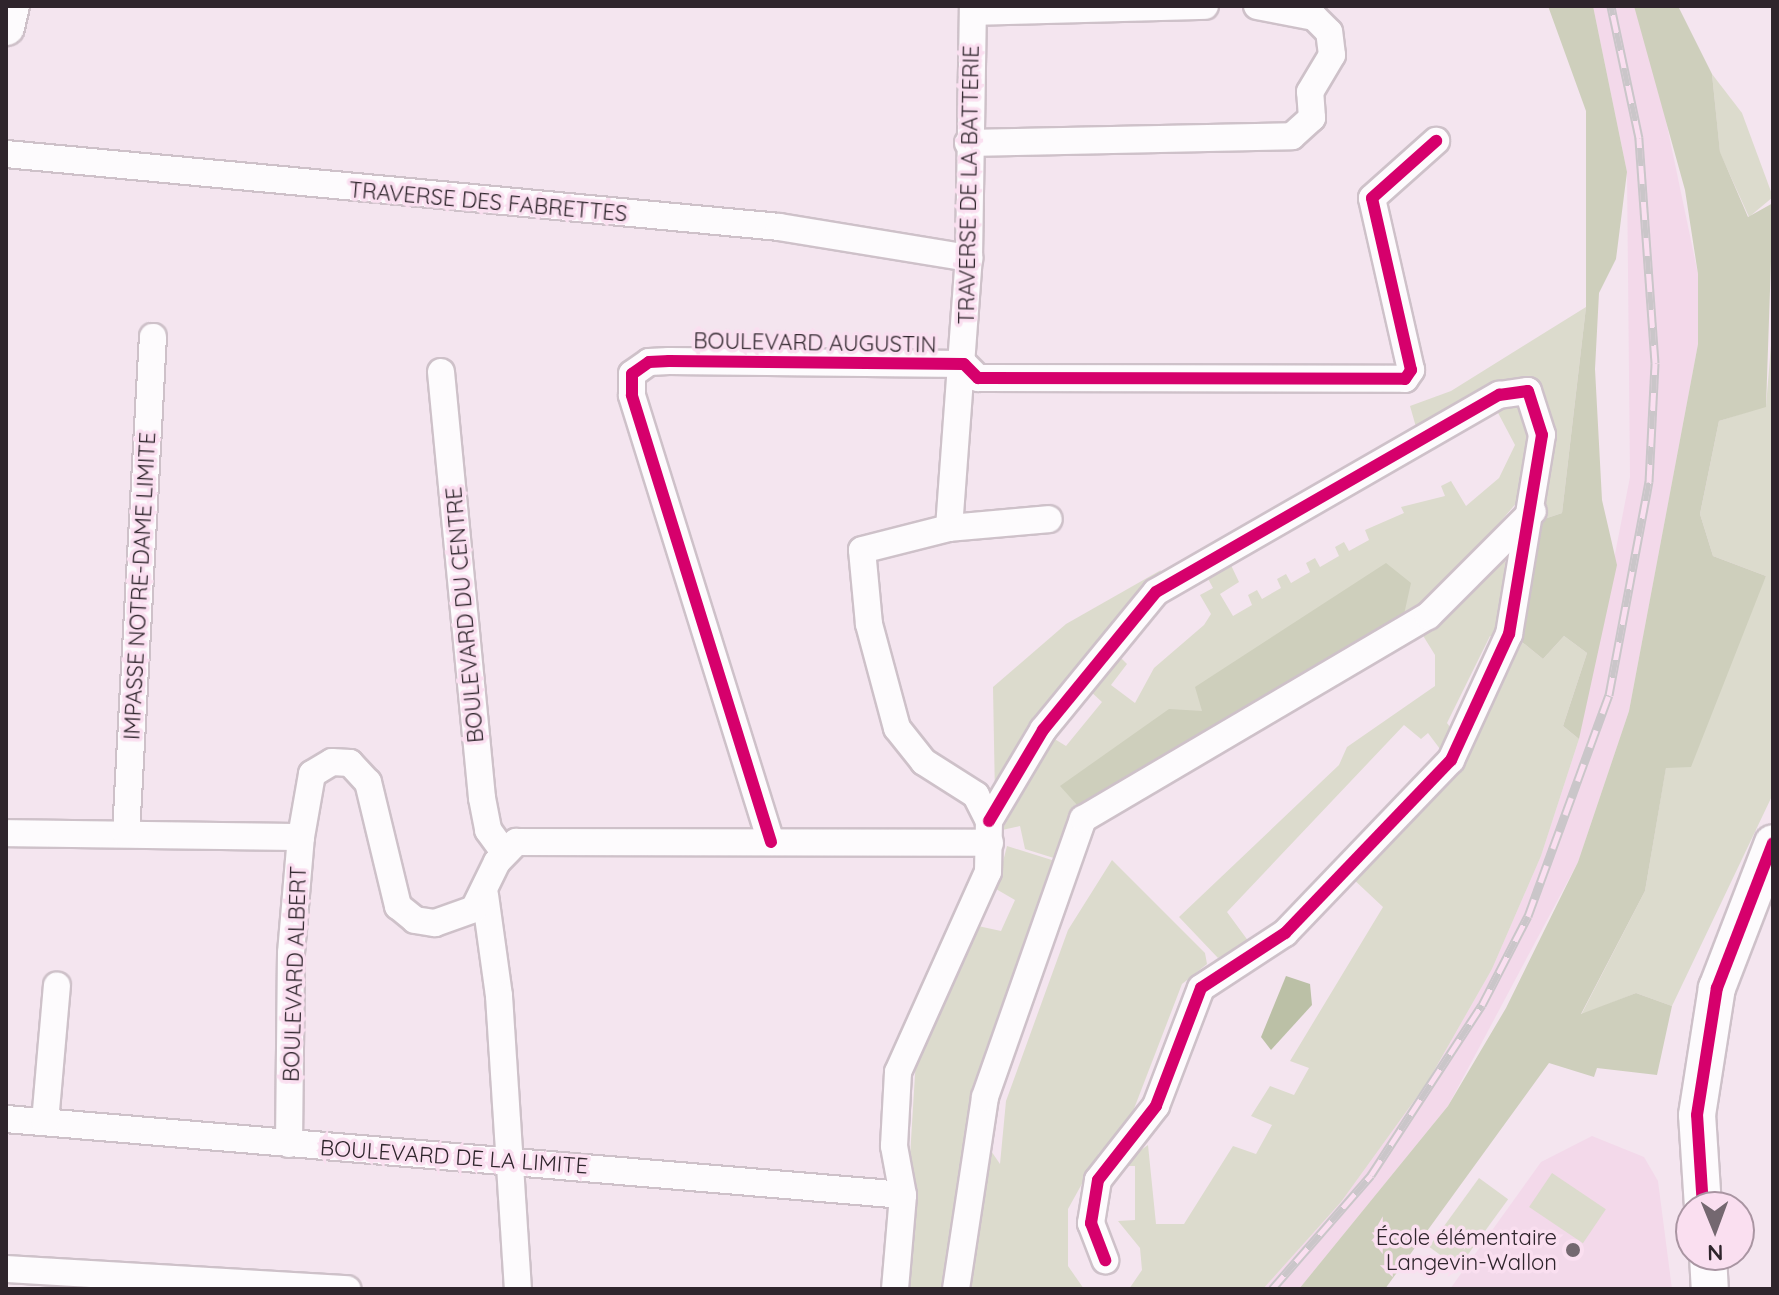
<!DOCTYPE html>
<meta charset="utf-8">
<style>
body{margin:0}
#map{position:relative;width:1779px;height:1295px;overflow:hidden;background:#f4e5ef;font-family:Quicksand,sans-serif}
div>[style]{position:absolute}
.built>*{inset:0;background:#f3d9ea}
.green>*{inset:0;background:#dcdbcd;transform-origin:0 0}
.forest>*{inset:0;background:#cecfbc}
.water>*{inset:0;background:#bbc0a6}
.roads{filter:drop-shadow(2px 0 #cec1c9) drop-shadow(-2px 0 #cec1c9) drop-shadow(0 2px #cec1c9) drop-shadow(0 -2px #cec1c9)}
.street>*{height:26px;margin:-13px;padding:0 13px;transform-origin:13px;border-radius:13px;background:#fdfbfd}
.secondary>*{height:36px;margin:-18px;padding:0 18px;transform-origin:18px;border-radius:18px;background:#fdfbfd}
.rail>*{height:9px;margin-top:-4.5px;transform-origin:0;background:repeating-linear-gradient(90deg,#fadff0 0 18px,#cac6c9 0 36px);box-sizing:border-box;border-block:2px solid #cac6c9}
.cycleway>*{height:12px;margin:-6px;padding:0 6px;transform-origin:6px;border-radius:6px;background:#d6006c}
.dots>*{width:22px;height:22px;translate:-50% -50%;box-sizing:border-box;border:4px solid #fadff0;border-radius:50%}
span{translate:-50% -50%;white-space:nowrap;text-align:center;line-height:1.15;-webkit-text-stroke:7px #fadff0;paint-order:stroke}
.street-label{font-size:22px;color:#2f252c}
.poi-label{font-size:22px;color:#2f252c}
.right{translate:-100% -50%;text-align:right}
.frame{position:absolute;inset:0;border:8px solid #2f252c;pointer-events:none}
.north{position:absolute;left:1675px;top:1191px;width:80px;height:80px;box-sizing:border-box;background:#fadff0;border:2px solid #a995a2;border-radius:50%;rotate:179deg;font-size:22px;font-weight:700;line-height:32px;text-align:center;color:#2f252c}
.north::after{content:'';display:block;margin:auto;width:28px;height:36px;background:#746870;clip-path:polygon(50% 0,100% 100%,50% 72%,0 100%)}
</style>
<div id="map">
<div class="built">
<div style="clip-path:polygon(1593px 6px,1634px 6px,1651px 49px,1698px 274px,1698px 344px,1629px 711px,1578px 862px,1448px 1106px,1299px 1289px,1263px 1289px,1341px 1202px,1427px 1083px,1492px 969px,1541px 856px,1579px 739px,1630px 477px,1627px 172px)"></div>
<div style="clip-path:polygon(1592px 1136px,1644px 1157px,1658px 1181px,1672px 1289px,1450px 1289px,1541px 1162px)"></div>
</div>
<div class="green">
<div style="clip-path:polygon(1712px 74px,1742px 113px,1773px 197px,1749px 217px,1720px 153px)"></div>
<div style="clip-path:polygon(1586px 307px,1562px 513px,1541px 520px,1538px 393px,1416px 427px,1410px 406px,1451px 391px)"></div>
<div style="clip-path:polygon(1773px 321px,1773px 794px,1672px 1006px,1636px 993px,1581px 1015px,1645px 891px,1666px 767px,1766px 576px,1713px 556px,1700px 514px,1719px 421px,1766px 406px)"></div>
<div style="clip-path:polygon(1519px 402px,1531px 425px,1525px 493px,1428px 606px,1078px 806px,1057px 859px,1025px 849px,1020px 826px,1002px 830px,1053px 738px,1066px 746px,1102px 702px,1089px 690px,1119px 656px,1127px 664px,1111px 685px,1135px 703px,1154px 668px,1204px 625px,1211px 614px,1200px 595px,1213px 588px,1206px 575px,1229px 561px,1239px 582px,1220px 594px,1233px 616px,1252px 605px,1248px 595px,1257px 590px,1262px 599px,1281px 588px,1277px 579px,1286px 574px,1291px 583px,1310px 572px,1306px 563px,1315px 558px,1320px 567px,1339px 556px,1335px 547px,1344px 542px,1349px 551px,1369px 540px,1365px 530px,1404px 513px,1401px 507px,1445px 496px,1441px 486px,1451px 481px,1466px 506px,1499px 478px,1515px 445px,1497px 411px)"></div>
<div style="clip-path:polygon(1506px 553px,1498px 639px,1490px 636px,1447px 723px,1453px 731px,1440px 749px,1428px 733px,1421px 739px,1404px 725px,1227px 912px,1249px 942px,1218px 958px,1179px 917px,1339px 765px,1347px 747px,1435px 686px,1435px 655px,1422px 634px)"></div>
<div style="clip-path:polygon(1161px 570px,1156px 579px,995px 797px,993px 687px,1066px 624px)"></div>
<div style="clip-path:polygon(1564px 636px,1587px 653px,1563px 726px,1579px 739px,1541px 856px,1492px 969px,1427px 1083px,1341px 1202px,1263px 1289px,1129px 1289px,1142px 1270px,1140px 1248px,1118px 1221px,1135px 1220px,1135px 1166px,1119px 1166px,1148px 1145px,1156px 1224px,1184px 1224px,1233px 1146px,1256px 1154px,1272px 1125px,1251px 1116px,1270px 1086px,1294px 1095px,1309px 1068px,1290px 1061px,1383px 907px,1350px 876px,1461px 761px,1522px 642px,1543px 659px)"></div>
<div style="clip-path:polygon(1007px 846px,1055px 861px,959px 1186px,947px 1289px,902px 1289px,916px 1058px,978px 926px,1001px 931px,1015px 900px,996px 889px)"></div>
<div style="clip-path:polygon(1112px 860px,1205px 953px,1207px 964px,1182px 984px,1127px 1127px,1099px 1153px,1068px 1209px,1068px 1266px,1084px 1289px,964px 1289px,989px 1148px,1000px 1164px,1006px 1101px,1068px 930px)"></div>
<div style="left:1552px;top:1173px;width:65px;height:41px;rotate:34deg"></div>
<div style="left:1479px;top:1178px;width:36px;height:85px;rotate:36deg"></div>
</div>
<div class="forest">
<div style="clip-path:polygon(1548px 6px,1593px 6px,1627px 172px,1616px 259px,1599px 293px,1595px 369px,1602px 500px,1617px 565px,1579px 739px,1563px 726px,1587px 653px,1564px 636px,1543px 659px,1522px 642px,1541px 520px,1562px 513px,1586px 307px,1586px 111px)"></div>
<div style="clip-path:polygon(1634px 6px,1678px 6px,1712px 74px,1720px 152px,1748px 217px,1773px 203px,1766px 407px,1719px 421px,1700px 514px,1713px 556px,1766px 576px,1691px 767px,1666px 768px,1645px 891px,1581px 1014px,1636px 993px,1672px 1006px,1657px 1075px,1597px 1068px,1594px 1077px,1549px 1063px,1385px 1289px,1299px 1289px,1448px 1106px,1506px 1008px,1578px 862px,1629px 711px,1698px 344px,1698px 274px,1685px 190px)"></div>
<div style="clip-path:polygon(1386px 563px,1411px 583px,1403px 619px,1078px 806px,1060px 786px,1169px 709px,1202px 711px,1195px 687px)"></div>
</div>
<div class="water">
<div style="clip-path:polygon(1286px 976px,1310px 984px,1312px 1005px,1271px 1050px,1261px 1037px)"></div>
</div>
<div class="roads">
<div class="street">
<div style="left:973px;top:12px;width:232px;rotate:-1.5deg"></div>
<div style="left:968px;top:143px;width:324px;rotate:-1.2deg"></div>
<div style="left:1292px;top:136px;width:27px;rotate:-42deg"></div>
<div style="left:1312px;top:118px;width:26px;rotate:-94deg"></div>
<div style="left:1310px;top:92px;width:43px;rotate:-59.3deg"></div>
<div style="left:1332px;top:55px;width:23px;rotate:-97deg"></div>
<div style="left:1329px;top:32px;width:21px;rotate:-135deg"></div>
<div style="left:1314px;top:17px;width:58px;rotate:-169.1deg"></div>
<div style="left:6px;top:154px;width:776px;rotate:5.39deg"></div>
<div style="left:779px;top:227px;width:193px;rotate:9.3deg"></div>
<div style="left:441px;top:372px;width:428px;rotate:84.5deg"></div>
<div style="left:482px;top:798px;width:33px;rotate:79deg"></div>
<div style="left:488px;top:830px;width:27px;rotate:54deg"></div>
<div style="left:949px;top:528px;width:100px;rotate:-5.1deg"></div>
<div style="left:989px;top:821px;width:106px;rotate:-59.3deg"></div>
<div style="left:1043px;top:730px;width:178px;rotate:-50.7deg"></div>
<div style="left:1156px;top:592px;width:396px;rotate:-29.9deg"></div>
<div style="left:1499px;top:395px;width:29px;rotate:-8deg"></div>
<div style="left:1528px;top:391px;width:46px;rotate:72.3deg"></div>
<div style="left:1542px;top:435px;width:202px;rotate:99.4deg"></div>
<div style="left:1509px;top:634px;width:139px;rotate:114.7deg"></div>
<div style="left:1451px;top:760px;width:240px;rotate:133.8deg"></div>
<div style="left:1285px;top:933px;width:100px;rotate:146.8deg"></div>
<div style="left:1201px;top:988px;width:126px;rotate:110.9deg"></div>
<div style="left:1156px;top:1106px;width:94px;rotate:128.1deg"></div>
<div style="left:1098px;top:1180px;width:44px;rotate:99.2deg"></div>
<div style="left:1091px;top:1223px;width:40px;rotate:69deg"></div>
<div style="left:6px;top:833px;width:295px;rotate:0.8deg"></div>
<div style="left:126px;top:834px;width:498px;rotate:-86.9deg"></div>
<div style="left:771px;top:842px;width:468px;rotate:-107.3deg"></div>
<div style="left:632px;top:395px;width:21px;rotate:-90deg"></div>
<div style="left:632px;top:374px;width:21px;rotate:-35deg"></div>
<div style="left:649px;top:362px;width:20px;rotate:-3deg"></div>
<div style="left:669px;top:361px;width:295px;rotate:0.6deg"></div>
<div style="left:964px;top:364px;width:20px;rotate:45deg"></div>
<div style="left:978px;top:378px;width:427px;rotate:0.1deg"></div>
<div style="left:1405px;top:379px;width:11px;rotate:-56deg"></div>
<div style="left:1411px;top:370px;width:176px;rotate:-102.8deg"></div>
<div style="left:1372px;top:198px;width:86px;rotate:-41.7deg"></div>
<div style="left:485px;top:895px;width:102px;rotate:82.1deg"></div>
<div style="left:499px;top:996px;width:294px;rotate:86.3deg"></div>
<div style="left:6px;top:1119px;width:900px;rotate:4.84deg"></div>
<div style="left:45px;top:1122px;width:137px;rotate:-85deg"></div>
<div style="left:289px;top:1144px;width:191px;rotate:-89.4deg"></div>
<div style="left:291px;top:953px;width:116px;rotate:-85.1deg"></div>
<div style="left:301px;top:837px;width:64px;rotate:-80.1deg"></div>
<div style="left:312px;top:774px;width:23px;rotate:-31deg"></div>
<div style="left:332px;top:762px;width:18px;rotate:3deg"></div>
<div style="left:350px;top:763px;width:26px;rotate:47deg"></div>
<div style="left:368px;top:782px;width:128px;rotate:76.4deg"></div>
<div style="left:398px;top:906px;width:22px;rotate:39deg"></div>
<div style="left:415px;top:920px;width:20px;rotate:9deg"></div>
<div style="left:435px;top:923px;width:41px;rotate:-19.7deg"></div>
<div style="left:474px;top:909px;width:52px;rotate:-63.9deg"></div>
<div style="left:497px;top:862px;width:28px;rotate:-46deg"></div>
<div style="left:516px;top:842px;width:474px;rotate:0.1deg"></div>
<div style="left:6px;top:1269px;width:342px;rotate:3.4deg"></div>
<div style="left:895px;top:1289px;width:94px;rotate:-85.1deg"></div>
<div style="left:903px;top:1195px;width:50px;rotate:-100.4deg"></div>
<div style="left:894px;top:1146px;width:74px;rotate:-86.9deg"></div>
<div style="left:898px;top:1072px;width:219px;rotate:-65.8deg"></div>
<div style="left:988px;top:872px;width:51px;rotate:-88.9deg"></div>
<div style="left:989px;top:821px;width:29px;rotate:-117deg"></div>
<div style="left:976px;top:795px;width:62px;rotate:-147.6deg"></div>
<div style="left:924px;top:762px;width:43px;rotate:-128.5deg"></div>
<div style="left:897px;top:728px;width:108px;rotate:-105.1deg"></div>
<div style="left:869px;top:624px;width:74px;rotate:-95.4deg"></div>
<div style="left:862px;top:550px;width:90px;rotate:-14.2deg"></div>
<div style="left:949px;top:528px;width:271px;rotate:-85.8deg"></div>
<div style="left:969px;top:258px;width:252px;rotate:-89.1deg"></div>
<div style="left:956px;top:1289px;width:194px;rotate:-81.4deg"></div>
<div style="left:985px;top:1097px;width:295px;rotate:-70.6deg"></div>
<div style="left:1083px;top:819px;width:400px;rotate:-30.5deg"></div>
<div style="left:1428px;top:616px;width:148px;rotate:-45deg"></div>
</div>
<div class="secondary">
<div style="left:6px;top:27px;width:22px;rotate:-77deg"></div>
<div style="left:1703px;top:1207px;width:92px;rotate:-93.7deg"></div>
<div style="left:1697px;top:1115px;width:129px;rotate:-81.1deg"></div>
<div style="left:1717px;top:988px;width:155px;rotate:-68.9deg"></div>
<div style="left:1708px;top:1255px;width:34px;rotate:87deg"></div>
</div>
</div>
<div class="rail">
<div style="left:1272px;top:1289px;width:151px;rotate:-49deg"></div>
<div style="left:1371px;top:1175px;width:203px;rotate:-56.9deg"></div>
<div style="left:1482px;top:1005px;width:100px;rotate:-62.7deg"></div>
<div style="left:1528px;top:916px;width:235px;rotate:-69.9deg"></div>
<div style="left:1609px;top:695px;width:217px;rotate:-79.4deg"></div>
<div style="left:1649px;top:482px;width:119px;rotate:-87.1deg"></div>
<div style="left:1655px;top:363px;width:226px;rotate:-94.1deg"></div>
<div style="left:1639px;top:138px;width:135px;rotate:-102deg"></div>
</div>
<div class="cycleway">
<div style="left:989px;top:821px;width:106px;rotate:-59.3deg"></div>
<div style="left:1043px;top:730px;width:178px;rotate:-50.7deg"></div>
<div style="left:1156px;top:592px;width:396px;rotate:-29.9deg"></div>
<div style="left:1499px;top:395px;width:29px;rotate:-8deg"></div>
<div style="left:1528px;top:391px;width:46px;rotate:72.3deg"></div>
<div style="left:1542px;top:435px;width:202px;rotate:99.4deg"></div>
<div style="left:1509px;top:634px;width:139px;rotate:114.7deg"></div>
<div style="left:1451px;top:760px;width:240px;rotate:133.8deg"></div>
<div style="left:1285px;top:933px;width:100px;rotate:146.8deg"></div>
<div style="left:1201px;top:988px;width:126px;rotate:110.9deg"></div>
<div style="left:1156px;top:1106px;width:94px;rotate:128.1deg"></div>
<div style="left:1098px;top:1180px;width:44px;rotate:99.2deg"></div>
<div style="left:1091px;top:1223px;width:40px;rotate:69deg"></div>
<div style="left:771px;top:842px;width:468px;rotate:-107.3deg"></div>
<div style="left:632px;top:395px;width:21px;rotate:-90deg"></div>
<div style="left:632px;top:374px;width:21px;rotate:-35deg"></div>
<div style="left:649px;top:362px;width:20px;rotate:-3deg"></div>
<div style="left:669px;top:361px;width:295px;rotate:0.6deg"></div>
<div style="left:964px;top:364px;width:20px;rotate:45deg"></div>
<div style="left:978px;top:378px;width:427px;rotate:0.1deg"></div>
<div style="left:1405px;top:379px;width:11px;rotate:-56deg"></div>
<div style="left:1411px;top:370px;width:176px;rotate:-102.8deg"></div>
<div style="left:1372px;top:198px;width:86px;rotate:-41.7deg"></div>
<div style="left:1703px;top:1207px;width:92px;rotate:-93.7deg"></div>
<div style="left:1697px;top:1115px;width:129px;rotate:-81.1deg"></div>
<div style="left:1717px;top:988px;width:155px;rotate:-68.9deg"></div>
</div>
<div class="dots">
<div style="left:1573px;top:1250px;background:#746870"></div>
</div>
<div class="street-label">
<span style="left:969px;top:185px;rotate:-89deg">TRAVERSE DE LA BATTERIE</span>
<span style="left:488px;top:202px;rotate:5deg">TRAVERSE DES FABRETTES</span>
<span style="left:815px;top:343px;rotate:1deg">BOULEVARD AUGUSTIN</span>
<span style="left:140px;top:586px;rotate:-87deg">IMPASSE NOTRE-DAME LIMITE</span>
<span style="left:465px;top:615px;rotate:-95deg">BOULEVARD DU CENTRE</span>
<span style="left:295px;top:974px;rotate:-88deg">BOULEVARD ALBERT</span>
<span style="left:454px;top:1157px;rotate:4deg">BOULEVARD DE LA LIMITE</span>
</div>
<div class="poi-label">
<span class="right" style="left:1557px;top:1250px">École élémentaire<br>Langevin-Wallon</span>
</div>
<div class="frame"></div>
<div class="north">N</div>
</div>
